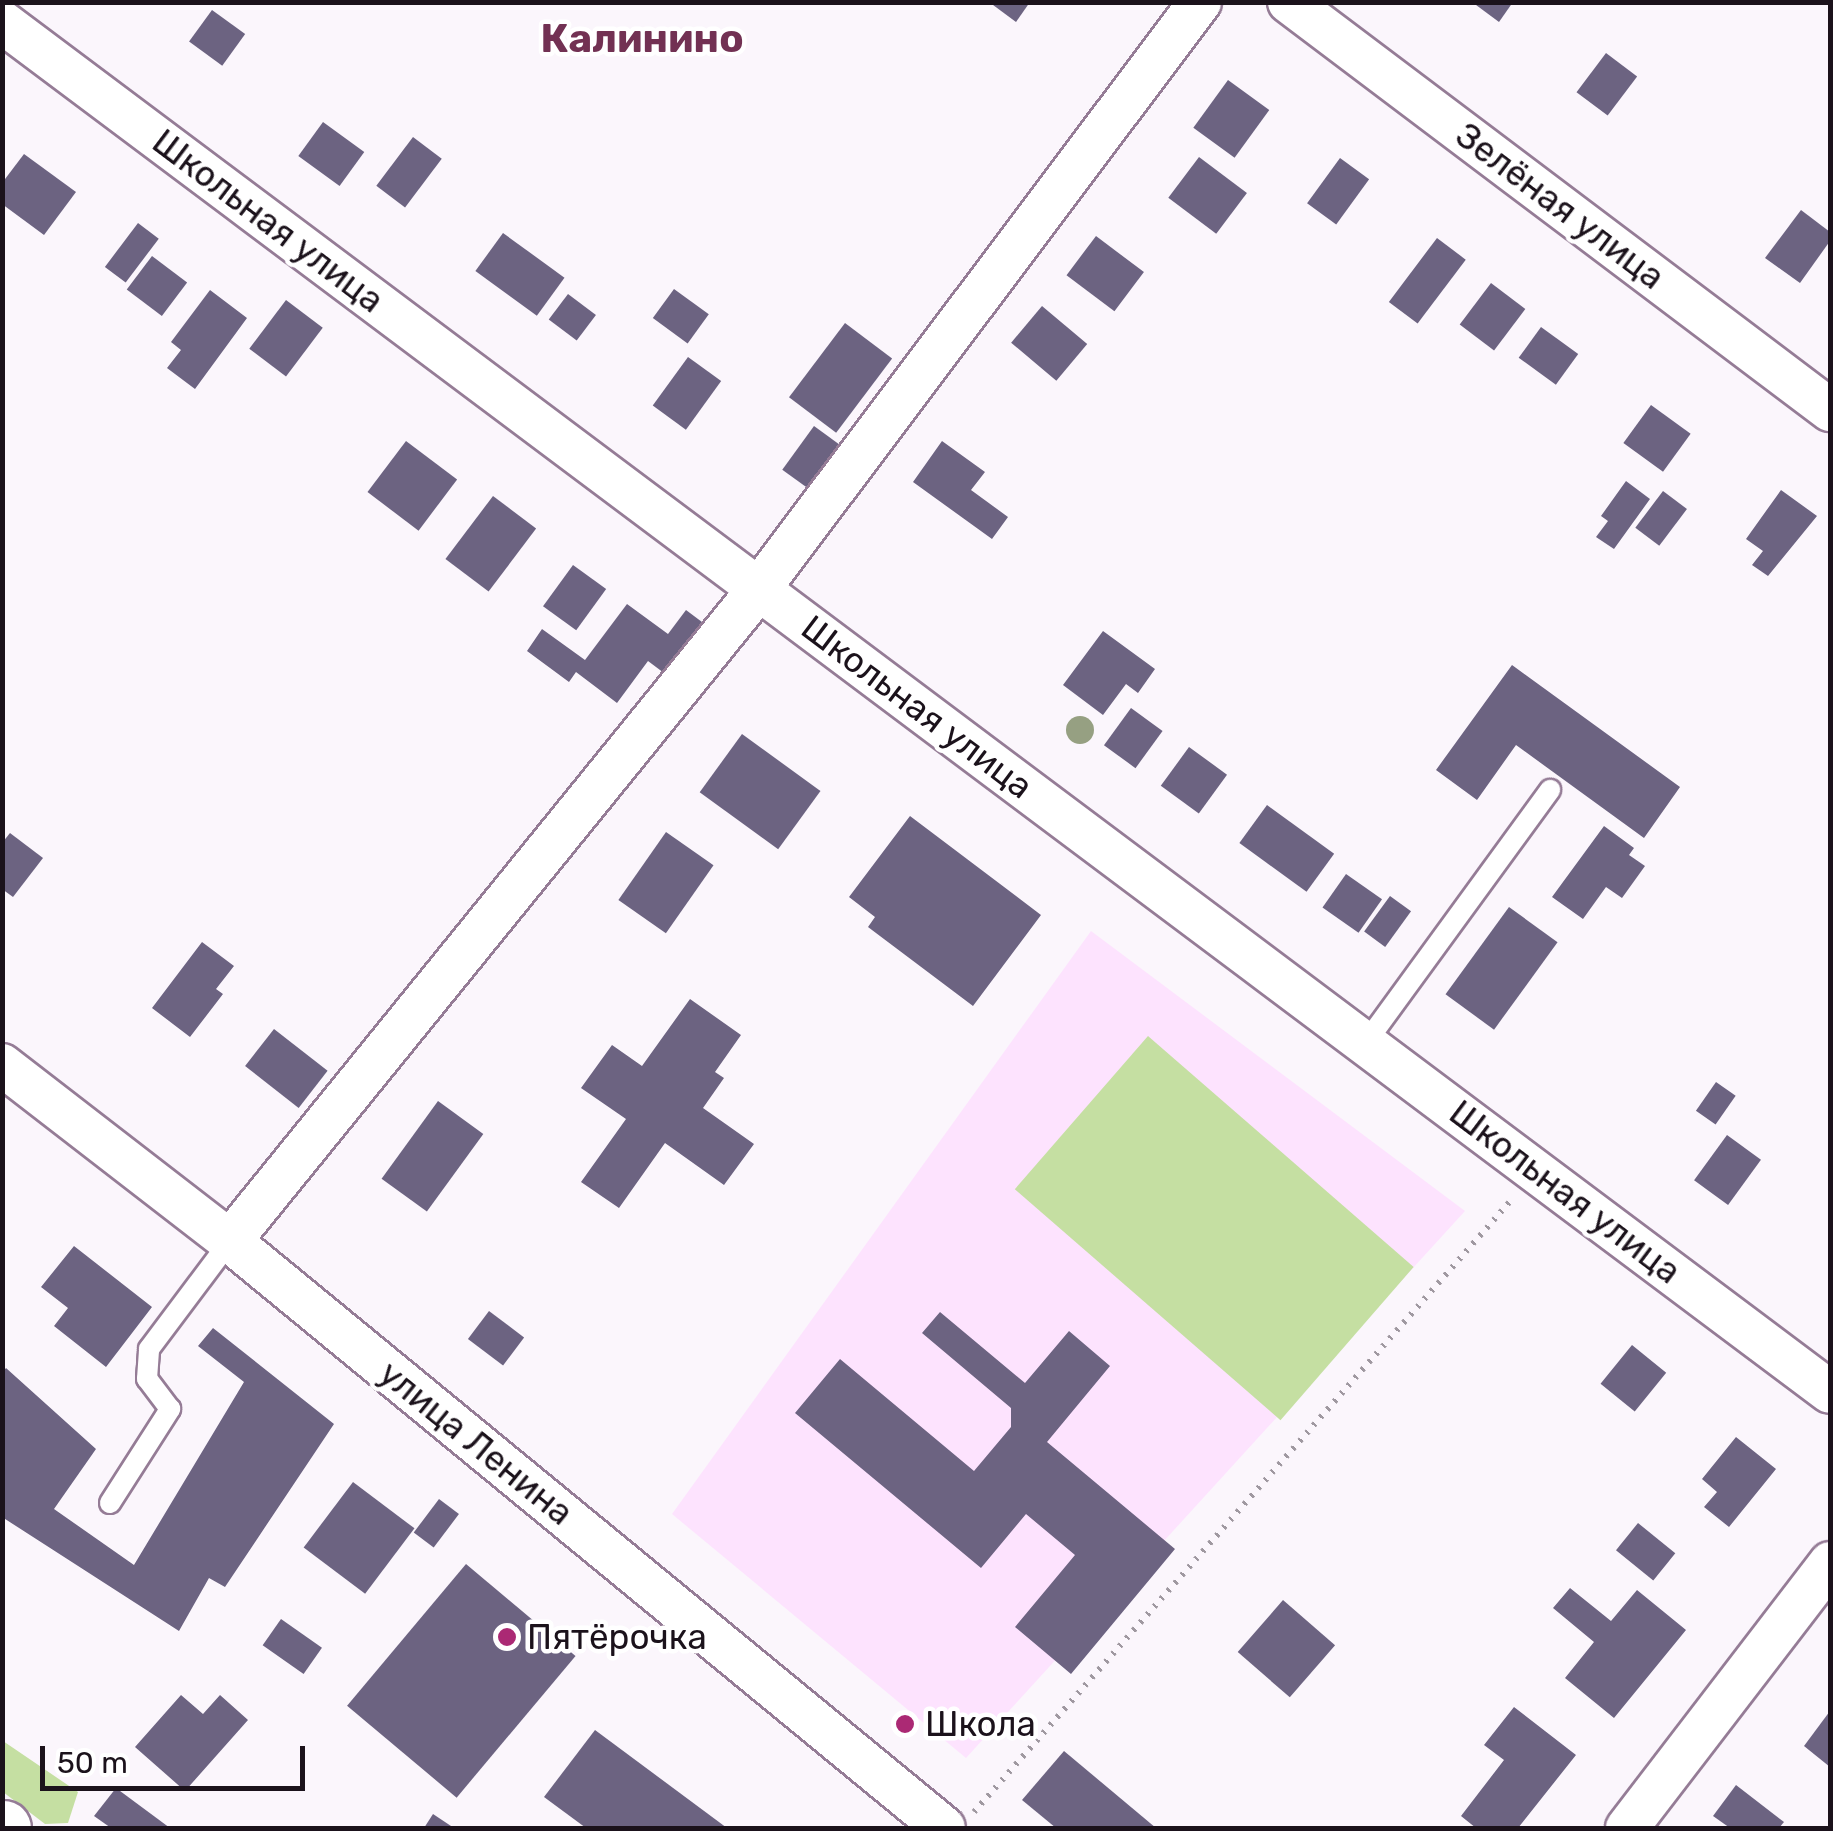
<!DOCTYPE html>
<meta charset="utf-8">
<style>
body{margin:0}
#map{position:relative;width:1833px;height:1831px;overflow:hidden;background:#fbf6fc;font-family:Rubik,sans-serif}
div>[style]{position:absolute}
.built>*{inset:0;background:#fde3fe}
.green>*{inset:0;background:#c5dfa2;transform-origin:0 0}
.building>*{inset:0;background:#6c6381;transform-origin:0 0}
.path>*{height:6px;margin-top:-3px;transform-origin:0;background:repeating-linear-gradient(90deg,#9f98a0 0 2.5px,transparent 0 10.5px)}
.roads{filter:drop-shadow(2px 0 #957c96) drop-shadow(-2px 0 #957c96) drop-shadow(0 2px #957c96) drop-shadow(0 -2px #957c96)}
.lane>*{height:20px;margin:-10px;padding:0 10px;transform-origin:10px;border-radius:10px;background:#fff}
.street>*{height:42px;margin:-21px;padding:0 21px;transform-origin:21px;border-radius:21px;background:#fff}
.highway>*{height:55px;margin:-27.5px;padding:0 27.5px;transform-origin:27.5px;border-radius:27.5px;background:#fff}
.trees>*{width:28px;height:28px;margin:-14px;border-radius:50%;background:#96a082}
.dots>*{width:28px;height:28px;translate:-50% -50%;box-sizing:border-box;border:5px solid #fff;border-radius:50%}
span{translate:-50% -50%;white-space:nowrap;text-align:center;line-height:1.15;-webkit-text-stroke:9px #fff;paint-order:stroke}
.street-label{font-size:35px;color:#1b121b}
.poi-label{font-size:35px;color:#1b121b}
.left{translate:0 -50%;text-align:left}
.quarter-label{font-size:40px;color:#723153;font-weight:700}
.frame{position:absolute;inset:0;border:5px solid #1b121b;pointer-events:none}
.scale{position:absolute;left:40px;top:1746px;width:265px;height:45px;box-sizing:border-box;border:5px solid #1b121b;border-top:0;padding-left:12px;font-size:30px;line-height:35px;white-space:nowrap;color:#1b121b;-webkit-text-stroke:8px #fff;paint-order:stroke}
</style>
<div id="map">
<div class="built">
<div style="clip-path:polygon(1091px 931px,1465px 1211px,966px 1758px,672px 1514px)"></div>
</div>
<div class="green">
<div style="left:1148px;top:1036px;width:352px;height:203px;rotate:41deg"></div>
<div style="clip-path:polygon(3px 1741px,78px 1792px,68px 1823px,45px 1824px,3px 1792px)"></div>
</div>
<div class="building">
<div style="clip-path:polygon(989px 2px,1030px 2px,1016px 22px)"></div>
<div style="clip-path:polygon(1472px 2px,1513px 2px,1499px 22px)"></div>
<div style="left:212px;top:10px;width:41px;height:39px;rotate:36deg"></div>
<div style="left:1606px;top:53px;width:39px;height:49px;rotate:37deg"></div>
<div style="left:1228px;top:80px;width:51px;height:59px;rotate:36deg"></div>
<div style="left:323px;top:122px;width:51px;height:42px;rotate:36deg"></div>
<div style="left:413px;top:137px;width:36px;height:61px;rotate:37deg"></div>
<div style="clip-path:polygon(24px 154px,76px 192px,44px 235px,2px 204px,2px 183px)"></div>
<div style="left:1199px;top:157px;width:60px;height:51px;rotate:37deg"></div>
<div style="left:1340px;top:158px;width:36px;height:56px;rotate:36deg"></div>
<div style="clip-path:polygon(1801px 210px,1830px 232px,1830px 241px,1800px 283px,1765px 258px)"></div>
<div style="left:138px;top:223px;width:26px;height:55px;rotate:37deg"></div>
<div style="left:503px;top:233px;width:76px;height:47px;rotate:36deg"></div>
<div style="left:1096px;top:236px;width:60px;height:49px;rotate:37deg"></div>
<div style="left:1437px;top:238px;width:36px;height:80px;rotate:37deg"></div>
<div style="left:152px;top:256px;width:44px;height:42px;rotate:37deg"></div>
<div style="left:1491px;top:283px;width:43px;height:52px;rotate:37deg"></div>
<div style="left:674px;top:289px;width:43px;height:36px;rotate:36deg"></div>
<div style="clip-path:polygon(210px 290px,247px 318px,195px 389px,167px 368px,181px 350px,171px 342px)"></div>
<div style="left:568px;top:294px;width:35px;height:32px;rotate:37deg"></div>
<div style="left:286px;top:300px;width:46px;height:61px;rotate:37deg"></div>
<div style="left:1042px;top:306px;width:59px;height:48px;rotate:40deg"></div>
<div style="left:845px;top:323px;width:59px;height:93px;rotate:37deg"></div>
<div style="left:1541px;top:327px;width:46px;height:38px;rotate:36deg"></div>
<div style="left:688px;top:357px;width:41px;height:60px;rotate:36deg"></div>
<div style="left:1651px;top:405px;width:49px;height:47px;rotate:36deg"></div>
<div style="left:814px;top:426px;width:42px;height:54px;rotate:36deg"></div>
<div style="left:406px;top:441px;width:64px;height:64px;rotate:37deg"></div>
<div style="clip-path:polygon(942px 441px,985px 472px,971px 490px,1008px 517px,992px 539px,913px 482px)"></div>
<div style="clip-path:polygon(1626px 481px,1650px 499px,1614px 549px,1596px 537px,1608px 521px,1601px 516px)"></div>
<div style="clip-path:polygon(1781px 490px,1817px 516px,1768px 576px,1752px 565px,1763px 551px,1746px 539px)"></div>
<div style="left:1663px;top:491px;width:30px;height:46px;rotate:37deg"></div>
<div style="left:493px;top:496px;width:54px;height:79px;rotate:37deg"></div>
<div style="left:573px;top:565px;width:41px;height:51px;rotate:36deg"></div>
<div style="clip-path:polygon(627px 604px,668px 634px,686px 610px,706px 625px,668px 676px,648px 661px,617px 703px,576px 672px,569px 682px,527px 651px,542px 629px,585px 660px)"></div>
<div style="clip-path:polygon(1103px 631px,1155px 669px,1138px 693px,1126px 684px,1103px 715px,1063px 685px)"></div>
<div style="clip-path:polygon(1512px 665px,1680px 787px,1644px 838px,1516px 745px,1477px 800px,1436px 770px)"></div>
<div style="left:1131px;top:708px;width:39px;height:46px;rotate:36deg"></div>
<div style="left:742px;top:734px;width:97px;height:72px;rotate:36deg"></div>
<div style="left:1189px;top:747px;width:47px;height:48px;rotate:36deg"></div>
<div style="left:1267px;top:805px;width:83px;height:47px;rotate:36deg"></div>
<div style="clip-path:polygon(910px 816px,1041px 915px,973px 1006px,868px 927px,875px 917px,849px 897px)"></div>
<div style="clip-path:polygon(1604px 826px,1634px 848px,1629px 855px,1645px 866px,1622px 898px,1606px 887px,1583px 919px,1552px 897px)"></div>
<div style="left:666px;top:832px;width:58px;height:83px;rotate:35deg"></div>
<div style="clip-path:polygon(10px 833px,43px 858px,13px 897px,2px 889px,2px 843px)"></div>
<div style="left:1346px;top:874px;width:44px;height:41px;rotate:35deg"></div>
<div style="left:1390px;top:896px;width:26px;height:44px;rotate:36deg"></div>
<div style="left:1509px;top:907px;width:60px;height:108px;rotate:36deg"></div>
<div style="clip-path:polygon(202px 942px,234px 966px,216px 989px,223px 994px,190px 1037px,152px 1008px)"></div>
<div style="clip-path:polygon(690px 999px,741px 1035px,715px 1072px,724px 1078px,703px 1108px,754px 1144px,724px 1185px,665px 1143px,619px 1208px,581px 1182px,626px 1119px,581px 1088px,612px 1045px,642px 1066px)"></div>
<div style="left:274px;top:1029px;width:68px;height:47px;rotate:38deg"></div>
<div style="left:1716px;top:1082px;width:24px;height:35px;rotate:35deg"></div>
<div style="left:438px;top:1101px;width:56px;height:96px;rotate:36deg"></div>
<div style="left:1727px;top:1135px;width:42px;height:56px;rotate:36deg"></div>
<div style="clip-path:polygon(74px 1246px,152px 1307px,106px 1367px,54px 1326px,68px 1308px,41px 1287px)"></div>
<div style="left:489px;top:1311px;width:44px;height:35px;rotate:37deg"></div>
<div style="clip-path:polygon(940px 1312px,1025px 1383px,1069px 1331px,1110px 1366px,1047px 1442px,1175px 1549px,1071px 1674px,1015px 1627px,1075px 1555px,1026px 1514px,981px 1568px,795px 1413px,840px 1359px,974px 1471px,1011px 1427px,1011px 1408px,922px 1333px)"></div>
<div style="clip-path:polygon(213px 1328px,334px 1424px,225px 1587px,209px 1578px,179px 1631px,2px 1517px,2px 1373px,6px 1368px,96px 1449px,54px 1509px,134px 1565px,244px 1382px,198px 1346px)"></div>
<div style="left:1632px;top:1345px;width:44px;height:50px;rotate:39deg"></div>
<div style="clip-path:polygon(1736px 1437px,1776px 1469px,1729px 1527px,1704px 1507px,1717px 1492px,1702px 1479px)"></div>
<div style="left:353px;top:1482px;width:77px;height:82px;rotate:37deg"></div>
<div style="left:439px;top:1499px;width:25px;height:42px;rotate:37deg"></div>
<div style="left:1638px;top:1523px;width:48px;height:35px;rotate:39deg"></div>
<div style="left:466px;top:1564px;width:143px;height:185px;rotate:40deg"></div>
<div style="clip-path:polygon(1570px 1588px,1611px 1621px,1637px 1590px,1686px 1630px,1614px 1718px,1565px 1678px,1594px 1642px,1553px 1608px)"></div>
<div style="left:1283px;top:1600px;width:69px;height:69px;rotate:41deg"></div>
<div style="left:281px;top:1619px;width:50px;height:32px;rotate:35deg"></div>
<div style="clip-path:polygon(181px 1695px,203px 1714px,220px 1695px,248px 1720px,185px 1791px,135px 1747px)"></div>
<div style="clip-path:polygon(1514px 1707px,1576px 1755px,1518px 1828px,1476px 1828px,1461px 1816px,1504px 1760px,1484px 1745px)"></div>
<div style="clip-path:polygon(1830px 1711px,1830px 1767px,1804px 1746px)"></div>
<div style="clip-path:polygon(595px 1730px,727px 1828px,586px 1828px,544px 1797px)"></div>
<div style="clip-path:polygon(1064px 1751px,1156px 1828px,1056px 1828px,1022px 1800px)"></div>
<div style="clip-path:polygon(1736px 1785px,1784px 1822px,1779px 1828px,1730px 1828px,1713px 1816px)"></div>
<div style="clip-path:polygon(116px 1788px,170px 1828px,111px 1828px,94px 1816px)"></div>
<div style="clip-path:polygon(433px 1814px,454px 1828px,424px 1828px)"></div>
</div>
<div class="path">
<div style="left:974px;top:1812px;width:817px;rotate:-48.72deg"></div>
</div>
<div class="roads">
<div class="lane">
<div style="left:1367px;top:1041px;width:311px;rotate:-53.9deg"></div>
<div style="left:110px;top:1503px;width:112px;rotate:-57.4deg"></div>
<div style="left:170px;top:1409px;width:38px;rotate:-127deg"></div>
<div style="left:147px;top:1379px;width:30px;rotate:-86deg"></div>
<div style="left:149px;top:1349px;width:135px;rotate:-53.1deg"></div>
</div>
<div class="street">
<div style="left:1289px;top:2px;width:678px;rotate:37.02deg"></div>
<div style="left:2px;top:22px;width:2284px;rotate:36.85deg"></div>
<div style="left:2px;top:1065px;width:288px;rotate:37.7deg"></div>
<div style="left:230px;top:1241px;width:924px;rotate:39.42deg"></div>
<div style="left:230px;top:1241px;width:840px;rotate:-50.95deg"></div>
<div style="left:759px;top:589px;width:734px;rotate:-53.08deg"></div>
<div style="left:1627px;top:1828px;width:334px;rotate:-52.5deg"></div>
</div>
<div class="highway">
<div style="left:2px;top:1828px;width:1px"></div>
</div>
</div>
<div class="trees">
<div style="left:1080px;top:730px"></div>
</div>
<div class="dots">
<div style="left:507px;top:1637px;background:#ab2974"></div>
<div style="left:905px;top:1724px;background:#ab2974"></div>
</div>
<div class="street-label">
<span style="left:1560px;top:206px;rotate:37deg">Зелёная улица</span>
<span style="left:268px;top:221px;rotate:37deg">Школьная улица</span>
<span style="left:917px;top:707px;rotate:37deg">Школьная улица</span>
<span style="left:1565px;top:1192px;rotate:37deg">Школьная улица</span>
<span style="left:476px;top:1443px;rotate:39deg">улица Ленина</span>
</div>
<div class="poi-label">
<span class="left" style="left:527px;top:1637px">Пятёрочка</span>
<span class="left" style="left:925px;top:1724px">Школа</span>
</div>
<div class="quarter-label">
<span style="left:642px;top:39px">Калинино</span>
</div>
<div class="frame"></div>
<div class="scale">50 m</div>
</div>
